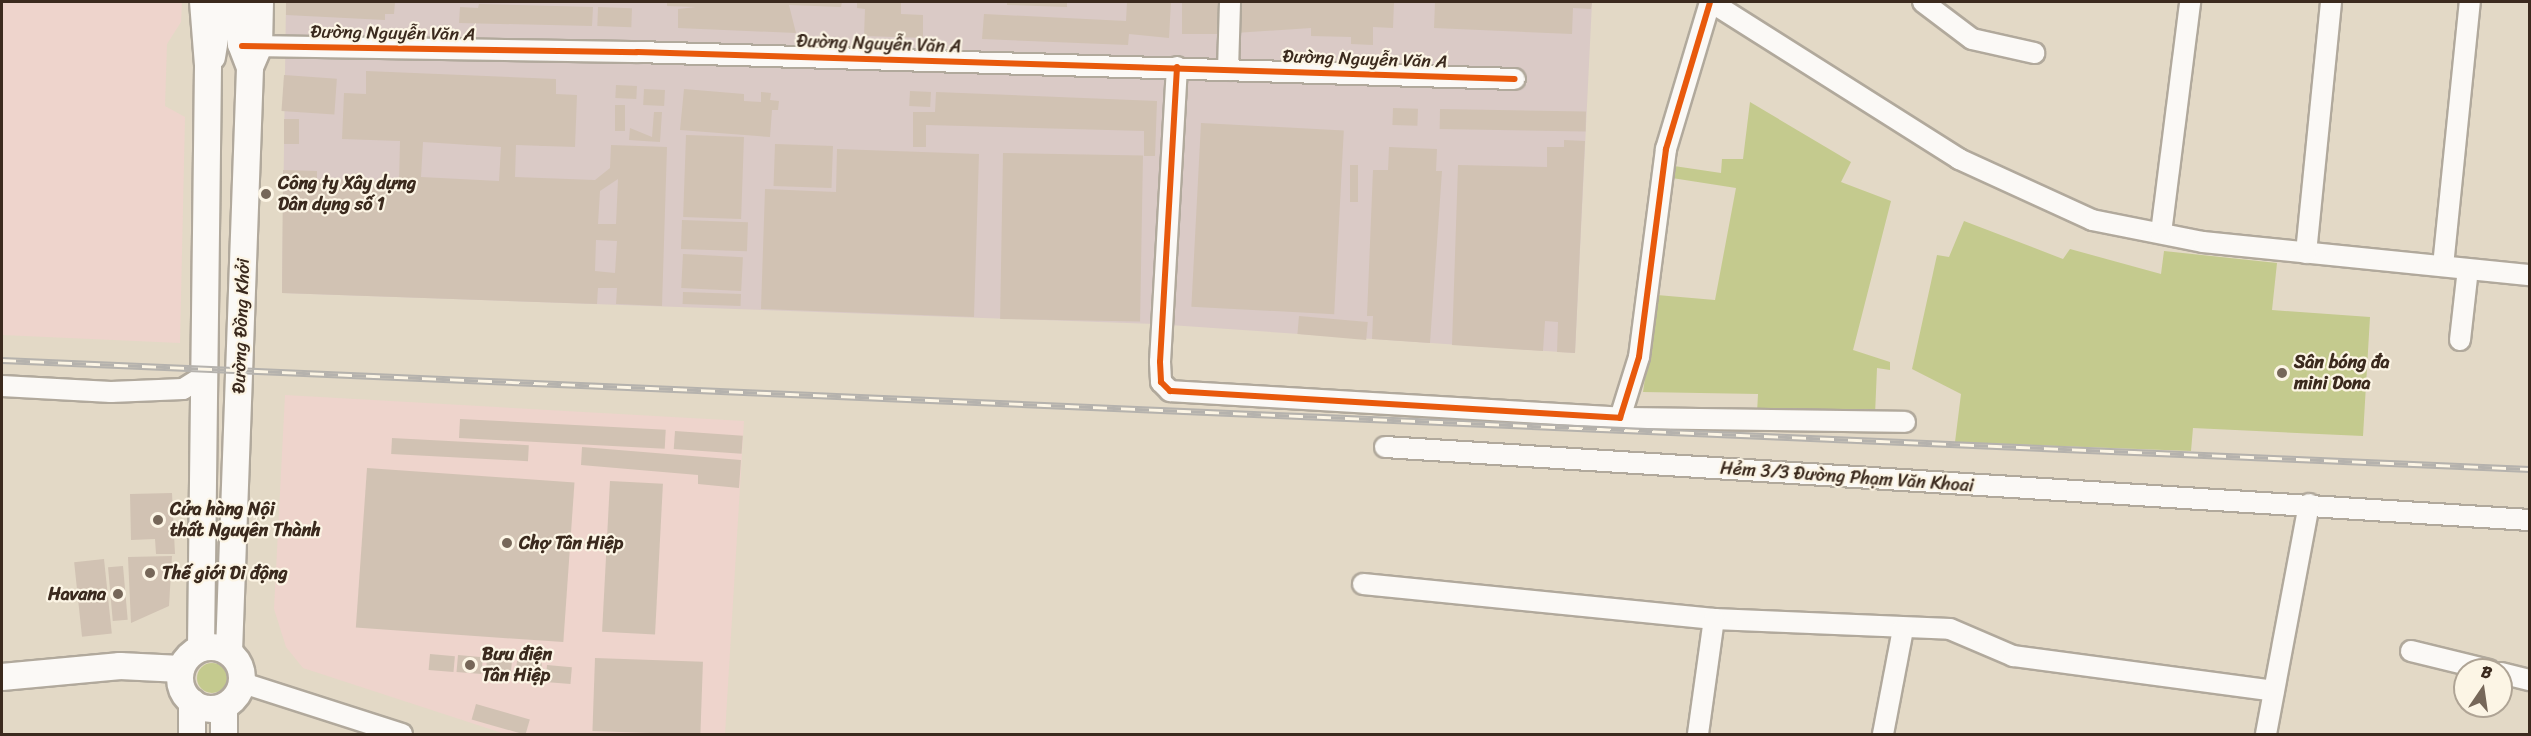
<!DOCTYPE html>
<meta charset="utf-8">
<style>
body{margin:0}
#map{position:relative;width:2531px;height:736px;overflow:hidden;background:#e3d9c6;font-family:Sriracha,sans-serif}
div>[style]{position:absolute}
.built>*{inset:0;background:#eed4cc}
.industrial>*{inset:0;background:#dacac6}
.green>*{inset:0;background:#c4ca8e}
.round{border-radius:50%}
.building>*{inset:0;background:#d1c2b3;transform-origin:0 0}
.roads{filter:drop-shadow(2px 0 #b1a99c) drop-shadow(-2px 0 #b1a99c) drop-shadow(0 2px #b1a99c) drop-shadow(0 -2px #b1a99c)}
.minor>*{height:20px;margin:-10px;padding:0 10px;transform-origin:10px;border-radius:10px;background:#fbf9f6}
.major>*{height:26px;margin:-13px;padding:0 13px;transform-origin:13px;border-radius:13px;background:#fbf9f6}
.major>.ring{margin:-13px;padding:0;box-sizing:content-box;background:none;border:26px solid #fbf9f6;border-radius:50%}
.rail>*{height:7px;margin-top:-3.5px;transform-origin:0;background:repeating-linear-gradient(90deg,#fcf5e5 0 14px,#b5b2ad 0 28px);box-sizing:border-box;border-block:2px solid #b5b2ad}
.cycleway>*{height:6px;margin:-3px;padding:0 3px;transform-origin:3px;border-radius:3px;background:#e8590c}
.dots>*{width:16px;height:16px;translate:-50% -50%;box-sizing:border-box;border:3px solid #fcf5e5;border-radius:50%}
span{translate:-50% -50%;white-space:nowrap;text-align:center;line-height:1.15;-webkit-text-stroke:4.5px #fcf5e5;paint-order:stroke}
.street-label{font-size:18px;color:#3b2a1e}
.poi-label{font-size:18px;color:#3b2a1e;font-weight:700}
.left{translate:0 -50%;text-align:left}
.right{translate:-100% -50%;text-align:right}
.frame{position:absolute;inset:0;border:3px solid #3b2a1e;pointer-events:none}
.north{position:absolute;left:2453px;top:658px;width:60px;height:60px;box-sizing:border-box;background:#fcf5e5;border:2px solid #afa495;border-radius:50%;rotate:13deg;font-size:16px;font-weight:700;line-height:24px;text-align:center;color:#3b2a1e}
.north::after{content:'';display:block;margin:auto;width:21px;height:27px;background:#766759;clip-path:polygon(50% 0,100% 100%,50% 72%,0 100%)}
</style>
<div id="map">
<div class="built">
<div style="clip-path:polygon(2px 2px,182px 2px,181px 22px,167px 44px,165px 106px,185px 117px,180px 343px,2px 335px)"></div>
<div style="clip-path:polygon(285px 395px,744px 421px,725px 734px,505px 734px,303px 668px,286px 647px,274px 609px)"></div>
</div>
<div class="industrial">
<div style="clip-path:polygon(286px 2px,1592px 2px,1575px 353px,1155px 324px,282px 293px)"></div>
</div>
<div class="green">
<div style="clip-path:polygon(1750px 102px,1851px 162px,1841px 182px,1891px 201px,1853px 350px,1890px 362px,1890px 370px,1877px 368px,1875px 415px,1757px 413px,1758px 394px,1643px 392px,1657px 295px,1715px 300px,1736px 188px,1672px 178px,1674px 166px,1721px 173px,1722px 159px,1743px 159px)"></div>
<div style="clip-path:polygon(1964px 221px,2063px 259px,2070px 249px,2161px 274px,2164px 251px,2277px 263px,2272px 310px,2370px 317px,2363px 436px,2193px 428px,2191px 451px,1955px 442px,1961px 394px,1912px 369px,1937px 255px,1949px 257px)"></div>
<div class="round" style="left:197px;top:663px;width:30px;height:30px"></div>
</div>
<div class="building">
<div style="clip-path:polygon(286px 2px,395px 2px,394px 14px,385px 14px,385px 20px,286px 15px)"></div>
<div style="clip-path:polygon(667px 2px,842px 2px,841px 7px,789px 5px,796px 33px,678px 28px,678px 9px,696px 7px,667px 6px)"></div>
<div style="clip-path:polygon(857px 2px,901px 2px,901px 14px,923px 15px,923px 38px,864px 36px,865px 9px,857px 8px)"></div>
<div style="clip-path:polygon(1007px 2px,1067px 2px,1067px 7px,1007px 5px)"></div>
<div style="clip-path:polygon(1127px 2px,1171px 2px,1169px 38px,1129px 34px,1128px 45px,982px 39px,984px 14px,1126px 21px)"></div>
<div style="left:1182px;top:2px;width:41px;height:32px"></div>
<div style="clip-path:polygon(1236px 2px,1394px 2px,1393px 28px,1373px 27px,1373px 45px,1351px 44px,1351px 37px,1311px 36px,1311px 28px,1235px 33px)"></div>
<div style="clip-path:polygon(1435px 2px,1592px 2px,1591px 9px,1573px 8px,1572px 34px,1434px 28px)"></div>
<div style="clip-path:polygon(479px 4px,593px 7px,592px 26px,459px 23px,460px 7px,478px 8px)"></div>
<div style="left:598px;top:7px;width:34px;height:19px;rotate:2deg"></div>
<div style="clip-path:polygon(evenodd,366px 71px,556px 79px,556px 94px,577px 95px,575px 147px,516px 145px,515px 177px,595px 180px,610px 168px,611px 145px,667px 147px,662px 306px,616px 304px,617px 288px,598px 288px,597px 304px,282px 293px,283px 170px,317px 171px,317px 179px,399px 182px,400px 141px,342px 139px,344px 93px,366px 94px,366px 71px,423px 142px,501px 147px,499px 181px,421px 177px,423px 142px,366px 71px,618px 179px,616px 224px,598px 224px,600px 191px,618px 179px,366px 71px,596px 240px,617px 241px,615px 273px,595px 271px,596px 240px)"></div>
<div style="left:284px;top:75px;width:53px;height:36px;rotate:4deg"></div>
<div style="left:616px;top:85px;width:21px;height:13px;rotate:3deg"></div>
<div style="left:644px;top:89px;width:21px;height:16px;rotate:3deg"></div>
<div style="clip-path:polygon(684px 89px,744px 94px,744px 101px,761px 102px,761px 92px,771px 93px,770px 100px,779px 101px,778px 110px,772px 110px,770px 137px,680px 130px)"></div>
<div style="left:910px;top:91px;width:21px;height:15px;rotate:3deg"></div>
<div style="clip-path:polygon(936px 92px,1157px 101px,1155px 156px,1144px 156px,1144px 131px,926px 125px,926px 147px,913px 147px,913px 112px,935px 112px)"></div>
<div style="left:615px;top:105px;width:10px;height:26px"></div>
<div style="left:1393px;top:108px;width:25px;height:17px;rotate:2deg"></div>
<div style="left:1440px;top:109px;width:146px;height:20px;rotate:1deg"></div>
<div style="clip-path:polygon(654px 112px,662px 112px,660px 142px,629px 140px,630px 128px,652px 137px)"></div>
<div style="left:284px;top:119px;width:15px;height:25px"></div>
<div style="left:1201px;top:123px;width:143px;height:184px;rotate:3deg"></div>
<div style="left:686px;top:135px;width:58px;height:82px;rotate:2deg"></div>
<div style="clip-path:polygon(1564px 140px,1585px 141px,1575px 353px,1557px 352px,1558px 322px,1545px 321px,1543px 351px,1452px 345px,1458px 165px,1547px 167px,1547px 147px,1564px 147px)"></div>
<div style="left:775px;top:144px;width:58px;height:42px;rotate:2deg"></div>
<div style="clip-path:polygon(1389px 147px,1437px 149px,1436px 171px,1442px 171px,1430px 343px,1372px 339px,1373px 316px,1367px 316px,1373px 170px,1388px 170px)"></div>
<div style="clip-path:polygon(837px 149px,979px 154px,974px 317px,761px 309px,765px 189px,836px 192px)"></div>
<div style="left:1003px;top:153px;width:140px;height:166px;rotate:1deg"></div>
<div style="left:1350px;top:165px;width:8px;height:37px"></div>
<div style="left:682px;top:220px;width:66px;height:29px;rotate:2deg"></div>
<div style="left:683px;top:254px;width:60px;height:34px;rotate:3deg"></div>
<div style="left:683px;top:292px;width:58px;height:12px;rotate:2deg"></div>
<div style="left:1299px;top:316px;width:69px;height:18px;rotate:5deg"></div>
<div style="left:460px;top:419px;width:206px;height:19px;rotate:3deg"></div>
<div style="left:675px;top:431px;width:68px;height:18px;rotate:4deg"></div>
<div style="left:392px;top:438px;width:137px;height:16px;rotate:3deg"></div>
<div style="clip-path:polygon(582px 447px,741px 460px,739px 488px,698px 484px,698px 475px,581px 465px)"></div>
<div style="left:367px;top:468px;width:208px;height:160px;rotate:4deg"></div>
<div style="left:610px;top:481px;width:53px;height:151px;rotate:3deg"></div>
<div style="clip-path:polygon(172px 493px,175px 554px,156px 554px,155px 539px,131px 540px,130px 494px)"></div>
<div style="clip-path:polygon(172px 556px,169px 606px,131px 623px,128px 557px)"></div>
<div style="left:104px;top:559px;width:75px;height:30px;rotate:84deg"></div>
<div style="left:123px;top:566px;width:54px;height:15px;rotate:85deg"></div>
<div style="left:430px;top:654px;width:25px;height:16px;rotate:5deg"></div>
<div style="left:458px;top:655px;width:25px;height:17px;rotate:5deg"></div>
<div style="left:595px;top:658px;width:108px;height:73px;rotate:2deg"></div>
<div style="left:487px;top:659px;width:25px;height:16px;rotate:5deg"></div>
<div style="left:517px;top:661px;width:25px;height:17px;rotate:5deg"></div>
<div style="left:547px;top:665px;width:25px;height:17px;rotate:5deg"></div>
<div style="left:476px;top:704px;width:56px;height:16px;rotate:16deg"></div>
</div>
<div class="roads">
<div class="minor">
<div style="left:1711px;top:2px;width:294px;rotate:32.3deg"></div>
<div style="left:1959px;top:159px;width:146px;rotate:24.6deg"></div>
<div style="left:2092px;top:220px;width:113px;rotate:11.2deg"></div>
<div style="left:2203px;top:242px;width:329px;rotate:5.8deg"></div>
<div style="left:1923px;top:2px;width:61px;rotate:37.1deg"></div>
<div style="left:1972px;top:39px;width:64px;rotate:12.7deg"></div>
<div style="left:247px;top:46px;width:390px;rotate:0.9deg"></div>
<div style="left:637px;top:52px;width:878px;rotate:1.76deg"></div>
<div style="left:1177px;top:67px;width:295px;rotate:93.3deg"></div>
<div style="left:1160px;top:362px;width:20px;rotate:87deg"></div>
<div style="left:1161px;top:382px;width:13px;rotate:45deg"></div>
<div style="left:1170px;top:391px;width:451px;rotate:3.4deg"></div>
<div style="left:1620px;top:418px;width:64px;rotate:-72.7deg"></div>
<div style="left:1639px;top:357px;width:210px;rotate:-82.6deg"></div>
<div style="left:1666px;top:149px;width:153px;rotate:-73.3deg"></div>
<div style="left:1228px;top:70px;width:68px;rotate:-88.3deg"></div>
<div style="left:2161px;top:233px;width:233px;rotate:-82.8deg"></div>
<div style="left:2306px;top:253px;width:252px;rotate:-84.3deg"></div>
<div style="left:2443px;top:266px;width:265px;rotate:-84.2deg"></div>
<div style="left:2460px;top:340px;width:71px;rotate:-83.6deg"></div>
<div style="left:2px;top:386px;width:109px;rotate:3.2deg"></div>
<div style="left:111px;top:392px;width:72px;rotate:-2.4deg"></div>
<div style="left:183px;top:389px;width:25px;rotate:-32deg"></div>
<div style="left:1620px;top:418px;width:285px;rotate:0.8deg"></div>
<div style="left:1385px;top:447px;width:1147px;rotate:3.65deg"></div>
<div style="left:1363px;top:584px;width:353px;rotate:5.7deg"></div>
<div style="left:1714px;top:619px;width:236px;rotate:2.4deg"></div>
<div style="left:1950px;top:629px;width:69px;rotate:23.2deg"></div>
<div style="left:2013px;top:656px;width:263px;rotate:7.6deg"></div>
<div style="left:2411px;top:651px;width:80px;rotate:13.7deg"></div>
<div style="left:2501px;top:673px;width:30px;rotate:14deg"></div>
<div style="left:243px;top:683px;width:167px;rotate:17.8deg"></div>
<div style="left:1698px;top:734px;width:116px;rotate:-82.1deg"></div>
<div style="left:1883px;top:734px;width:107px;rotate:-79.2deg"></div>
<div style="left:2266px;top:734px;width:234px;rotate:-79.4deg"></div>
</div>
<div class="major">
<div style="left:241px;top:2px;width:42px;rotate:90deg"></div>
<div style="left:241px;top:44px;width:25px;rotate:69deg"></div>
<div style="left:212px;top:57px;width:56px;rotate:-80.7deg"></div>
<div class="ring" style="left:180px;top:647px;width:36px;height:36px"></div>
<div style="left:201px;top:648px;width:583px;rotate:-89.31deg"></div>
<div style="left:208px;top:65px;width:63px;rotate:-94.5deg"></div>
<div style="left:229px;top:652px;width:585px;rotate:-87.94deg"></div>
<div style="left:250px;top:67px;width:23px;rotate:-67deg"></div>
<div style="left:259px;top:46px;width:44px;rotate:-88.7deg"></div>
<div style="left:2px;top:677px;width:119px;rotate:-5.3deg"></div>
<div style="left:120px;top:666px;width:61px;rotate:2.8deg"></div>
<div style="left:192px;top:702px;width:32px;rotate:90deg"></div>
<div style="left:224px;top:707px;width:27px;rotate:90deg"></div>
</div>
</div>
<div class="rail">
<div style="left:2px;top:360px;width:2530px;rotate:2.47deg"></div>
</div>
<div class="cycleway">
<div style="left:242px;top:46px;width:395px;rotate:0.9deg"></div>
<div style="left:637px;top:52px;width:878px;rotate:1.76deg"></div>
<div style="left:1177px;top:67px;width:295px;rotate:93.3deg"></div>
<div style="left:1160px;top:362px;width:20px;rotate:87deg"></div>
<div style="left:1161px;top:382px;width:13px;rotate:45deg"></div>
<div style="left:1170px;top:391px;width:451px;rotate:3.4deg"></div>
<div style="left:1620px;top:418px;width:64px;rotate:-72.7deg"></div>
<div style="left:1639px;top:357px;width:210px;rotate:-82.6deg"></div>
<div style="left:1666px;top:149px;width:153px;rotate:-73.3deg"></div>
</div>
<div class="dots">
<div style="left:266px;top:194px;background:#766759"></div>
<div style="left:2282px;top:373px;background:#766759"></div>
<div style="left:158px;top:520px;background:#766759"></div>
<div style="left:507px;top:543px;background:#766759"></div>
<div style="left:150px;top:573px;background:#766759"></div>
<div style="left:118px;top:594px;background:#766759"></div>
<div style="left:470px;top:665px;background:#766759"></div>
</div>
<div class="street-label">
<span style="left:393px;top:33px;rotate:1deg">Đường Nguyễn Văn A</span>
<span style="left:879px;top:44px;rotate:2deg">Đường Nguyễn Văn A</span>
<span style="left:1365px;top:59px;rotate:2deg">Đường Nguyễn Văn A</span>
<span style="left:241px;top:326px;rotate:-88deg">Đường Đồng Khởi</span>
<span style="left:1847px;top:477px;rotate:4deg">Hẻm 3/3 Đường Phạm Văn Khoai</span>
</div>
<div class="poi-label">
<span class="left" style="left:278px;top:194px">Công ty Xây dựng<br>Dân dụng số 1</span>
<span class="left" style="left:2294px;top:373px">Sân bóng đa<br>mini Dona</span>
<span class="left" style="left:170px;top:520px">Cửa hàng Nội<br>thất Nguyên Thành</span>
<span class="left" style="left:519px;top:543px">Chợ Tân Hiệp</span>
<span class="left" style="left:162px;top:573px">Thế giới Di động</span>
<span class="right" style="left:106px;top:594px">Havana</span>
<span class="left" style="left:482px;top:665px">Bưu điện<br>Tân Hiệp</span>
</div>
<div class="frame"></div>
<div class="north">B</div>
</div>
